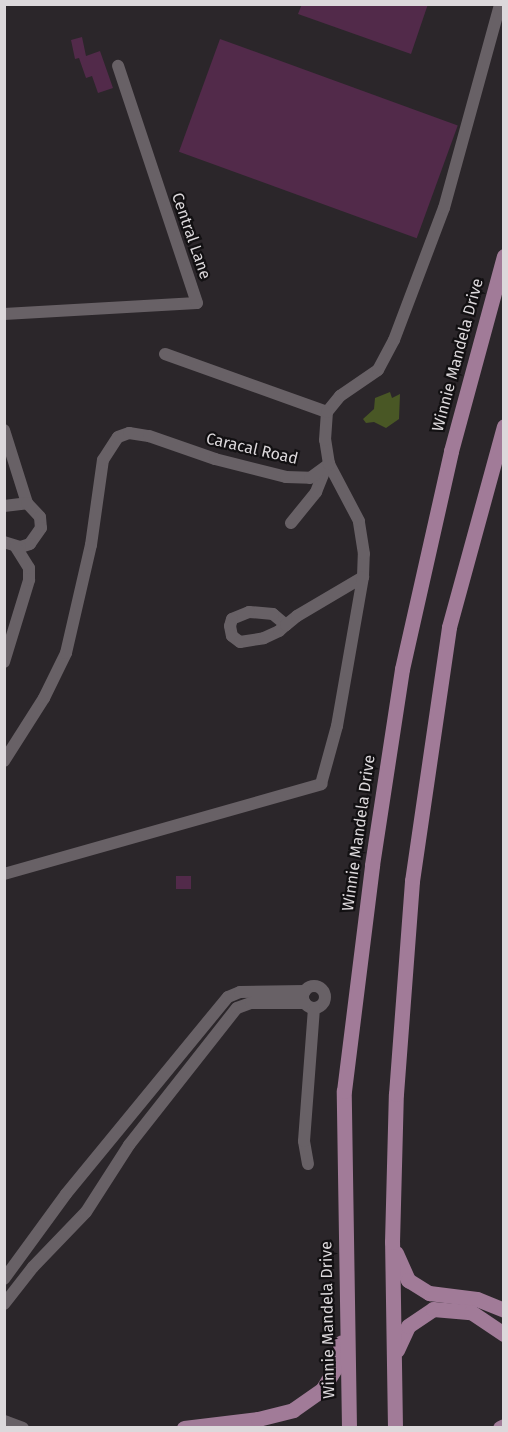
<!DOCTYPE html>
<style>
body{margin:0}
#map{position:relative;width:508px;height:1432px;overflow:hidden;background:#2b262a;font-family:"Fira Sans",sans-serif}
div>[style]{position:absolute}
.water>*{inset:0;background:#495725}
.building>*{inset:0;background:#522a4a;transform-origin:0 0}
.minor>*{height:12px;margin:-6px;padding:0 6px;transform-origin:6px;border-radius:6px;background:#686166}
.minor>.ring{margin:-6px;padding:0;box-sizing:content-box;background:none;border:12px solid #686166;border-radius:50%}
.major>*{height:15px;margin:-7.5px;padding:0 7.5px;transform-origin:7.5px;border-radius:7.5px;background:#a17b98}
span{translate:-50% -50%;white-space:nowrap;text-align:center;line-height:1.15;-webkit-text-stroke:4.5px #121012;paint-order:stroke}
.street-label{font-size:16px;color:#dcd8db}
.frame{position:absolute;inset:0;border:6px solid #dcd8db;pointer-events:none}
</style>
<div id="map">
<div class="water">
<div style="clip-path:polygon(390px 392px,392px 398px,400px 394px,399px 419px,386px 428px,374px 422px,366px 423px,363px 419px,374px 409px,375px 398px)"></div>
</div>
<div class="building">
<div style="clip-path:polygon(302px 4px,428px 4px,411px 54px,298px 14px)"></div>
<div style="clip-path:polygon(82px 37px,86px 56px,100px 51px,113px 88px,98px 93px,92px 76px,86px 78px,79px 58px,75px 59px,71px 40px)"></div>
<div style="left:220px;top:39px;width:253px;height:120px;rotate:20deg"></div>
<div style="left:191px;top:876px;width:13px;height:15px;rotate:90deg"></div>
</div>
<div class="minor">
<div style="left:4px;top:314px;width:193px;rotate:-3.3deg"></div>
<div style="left:197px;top:303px;width:250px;rotate:-108.4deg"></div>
<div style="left:165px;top:354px;width:172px;rotate:19.7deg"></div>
<div style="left:4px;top:430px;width:77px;rotate:72.5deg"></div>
<div style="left:4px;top:506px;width:23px;rotate:-7deg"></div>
<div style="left:27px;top:503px;width:19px;rotate:47deg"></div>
<div style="left:40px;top:517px;width:11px;rotate:85deg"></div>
<div style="left:41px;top:528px;width:19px;rotate:125deg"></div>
<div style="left:30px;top:544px;width:10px;rotate:163deg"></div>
<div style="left:20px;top:547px;width:17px;rotate:-163deg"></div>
<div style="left:291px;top:523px;width:40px;rotate:-51deg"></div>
<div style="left:316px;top:492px;width:22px;rotate:-68deg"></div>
<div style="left:286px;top:625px;width:17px;rotate:-140deg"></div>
<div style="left:273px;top:614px;width:24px;rotate:-175deg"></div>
<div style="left:249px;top:612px;width:18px;rotate:158deg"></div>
<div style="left:232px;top:619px;width:7px;rotate:106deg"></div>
<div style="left:230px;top:626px;width:10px;rotate:79deg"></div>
<div style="left:232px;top:636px;width:10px;rotate:37deg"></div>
<div style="left:240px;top:642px;width:24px;rotate:-9deg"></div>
<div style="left:264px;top:638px;width:17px;rotate:-25deg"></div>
<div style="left:279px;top:631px;width:9px;rotate:-41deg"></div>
<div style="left:286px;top:625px;width:14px;rotate:-39deg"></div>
<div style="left:297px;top:616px;width:77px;rotate:-30.6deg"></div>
<div style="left:363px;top:577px;width:23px;rotate:-88deg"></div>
<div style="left:364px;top:554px;width:33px;rotate:-99deg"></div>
<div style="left:359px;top:521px;width:64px;rotate:-117.8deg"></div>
<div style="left:4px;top:662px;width:86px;rotate:-73deg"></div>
<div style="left:29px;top:580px;width:12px;rotate:-90deg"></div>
<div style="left:29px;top:568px;width:25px;rotate:-122deg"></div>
<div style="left:4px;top:761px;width:75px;rotate:-57.6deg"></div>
<div style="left:44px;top:698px;width:50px;rotate:-63.9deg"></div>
<div style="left:66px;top:653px;width:111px;rotate:-77deg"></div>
<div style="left:91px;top:545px;width:86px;rotate:-82deg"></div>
<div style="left:103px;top:460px;width:27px;rotate:-57deg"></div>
<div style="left:118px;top:437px;width:12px;rotate:-20deg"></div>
<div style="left:129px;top:433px;width:20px;rotate:9deg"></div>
<div style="left:149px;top:436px;width:70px;rotate:19.2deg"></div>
<div style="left:215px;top:459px;width:73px;rotate:14.2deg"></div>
<div style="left:286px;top:477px;width:24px;rotate:2deg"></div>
<div style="left:310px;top:478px;width:24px;rotate:-36deg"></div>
<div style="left:329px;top:464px;width:24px;rotate:-99deg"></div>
<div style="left:325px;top:440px;width:28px;rotate:-86deg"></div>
<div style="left:327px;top:412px;width:21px;rotate:-51deg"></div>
<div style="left:340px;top:396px;width:46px;rotate:-34.4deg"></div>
<div style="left:378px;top:370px;width:34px;rotate:-62deg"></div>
<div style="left:394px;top:340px;width:141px;rotate:-69.3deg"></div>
<div style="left:444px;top:208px;width:212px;rotate:-74.6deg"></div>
<div style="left:4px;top:874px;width:330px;rotate:-15.8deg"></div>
<div style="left:321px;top:784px;width:60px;rotate:-74.6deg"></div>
<div style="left:337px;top:726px;width:151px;rotate:-80.1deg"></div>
<div class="ring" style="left:303px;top:986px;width:10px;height:10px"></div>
<div style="left:308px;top:1164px;width:23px;rotate:-100deg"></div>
<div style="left:304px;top:1141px;width:133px;rotate:-85.7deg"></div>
<div style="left:4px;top:1279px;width:105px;rotate:-53.9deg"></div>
<div style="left:66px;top:1194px;width:255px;rotate:-50.6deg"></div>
<div style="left:228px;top:997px;width:13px;rotate:-23deg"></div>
<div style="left:240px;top:992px;width:65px;rotate:-0.9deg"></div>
<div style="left:4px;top:1304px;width:47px;rotate:-51.9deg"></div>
<div style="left:33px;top:1267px;width:76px;rotate:-46.1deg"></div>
<div style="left:86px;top:1212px;width:80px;rotate:-57.3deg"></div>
<div style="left:129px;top:1145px;width:174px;rotate:-51.8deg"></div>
<div style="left:237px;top:1008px;width:15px;rotate:-20deg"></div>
<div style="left:251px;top:1003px;width:54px"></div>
<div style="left:4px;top:1421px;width:20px;rotate:20deg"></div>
</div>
<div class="major">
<div style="left:396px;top:1253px;width:30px;rotate:66deg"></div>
<div style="left:408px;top:1280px;width:25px;rotate:32deg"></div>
<div style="left:429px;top:1293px;width:48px;rotate:7.1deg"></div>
<div style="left:477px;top:1299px;width:29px;rotate:22deg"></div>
<div style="left:397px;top:1350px;width:26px;rotate:-65deg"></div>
<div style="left:408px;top:1326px;width:30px;rotate:-34deg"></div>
<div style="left:433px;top:1309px;width:38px;rotate:5deg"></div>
<div style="left:471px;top:1312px;width:40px;rotate:34deg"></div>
<div style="left:184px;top:1428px;width:75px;rotate:-6.9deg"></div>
<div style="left:258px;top:1419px;width:36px;rotate:-14deg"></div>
<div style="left:293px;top:1410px;width:35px;rotate:-35deg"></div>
<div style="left:322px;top:1390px;width:27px;rotate:-59deg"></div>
<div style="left:336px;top:1367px;width:25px;rotate:-78deg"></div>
<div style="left:349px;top:1428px;width:337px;rotate:-90.9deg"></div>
<div style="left:344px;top:1091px;width:228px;rotate:-82.9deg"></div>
<div style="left:372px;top:865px;width:198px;rotate:-81.3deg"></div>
<div style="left:402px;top:669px;width:223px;rotate:-77.3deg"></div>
<div style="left:451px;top:451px;width:202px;rotate:-74.8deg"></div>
<div style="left:395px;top:1428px;width:186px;rotate:-90.9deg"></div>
<div style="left:392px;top:1242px;width:148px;rotate:-88.5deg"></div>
<div style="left:396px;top:1094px;width:214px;rotate:-85.7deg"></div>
<div style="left:412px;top:881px;width:257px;rotate:-81.7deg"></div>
<div style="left:449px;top:627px;width:208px;rotate:-74.7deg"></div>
<div style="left:500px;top:1428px;width:4px;rotate:-27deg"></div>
</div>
<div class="street-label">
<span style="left:191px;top:236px;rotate:71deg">Central Lane</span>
<span style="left:458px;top:355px;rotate:-75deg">Winnie Mandela Drive</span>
<span style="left:252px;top:449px;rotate:13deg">Caracal Road</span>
<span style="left:359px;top:833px;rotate:-82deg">Winnie Mandela Drive</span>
<span style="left:328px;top:1320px;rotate:-91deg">Winnie Mandela Drive</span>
</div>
<div class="frame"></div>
</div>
